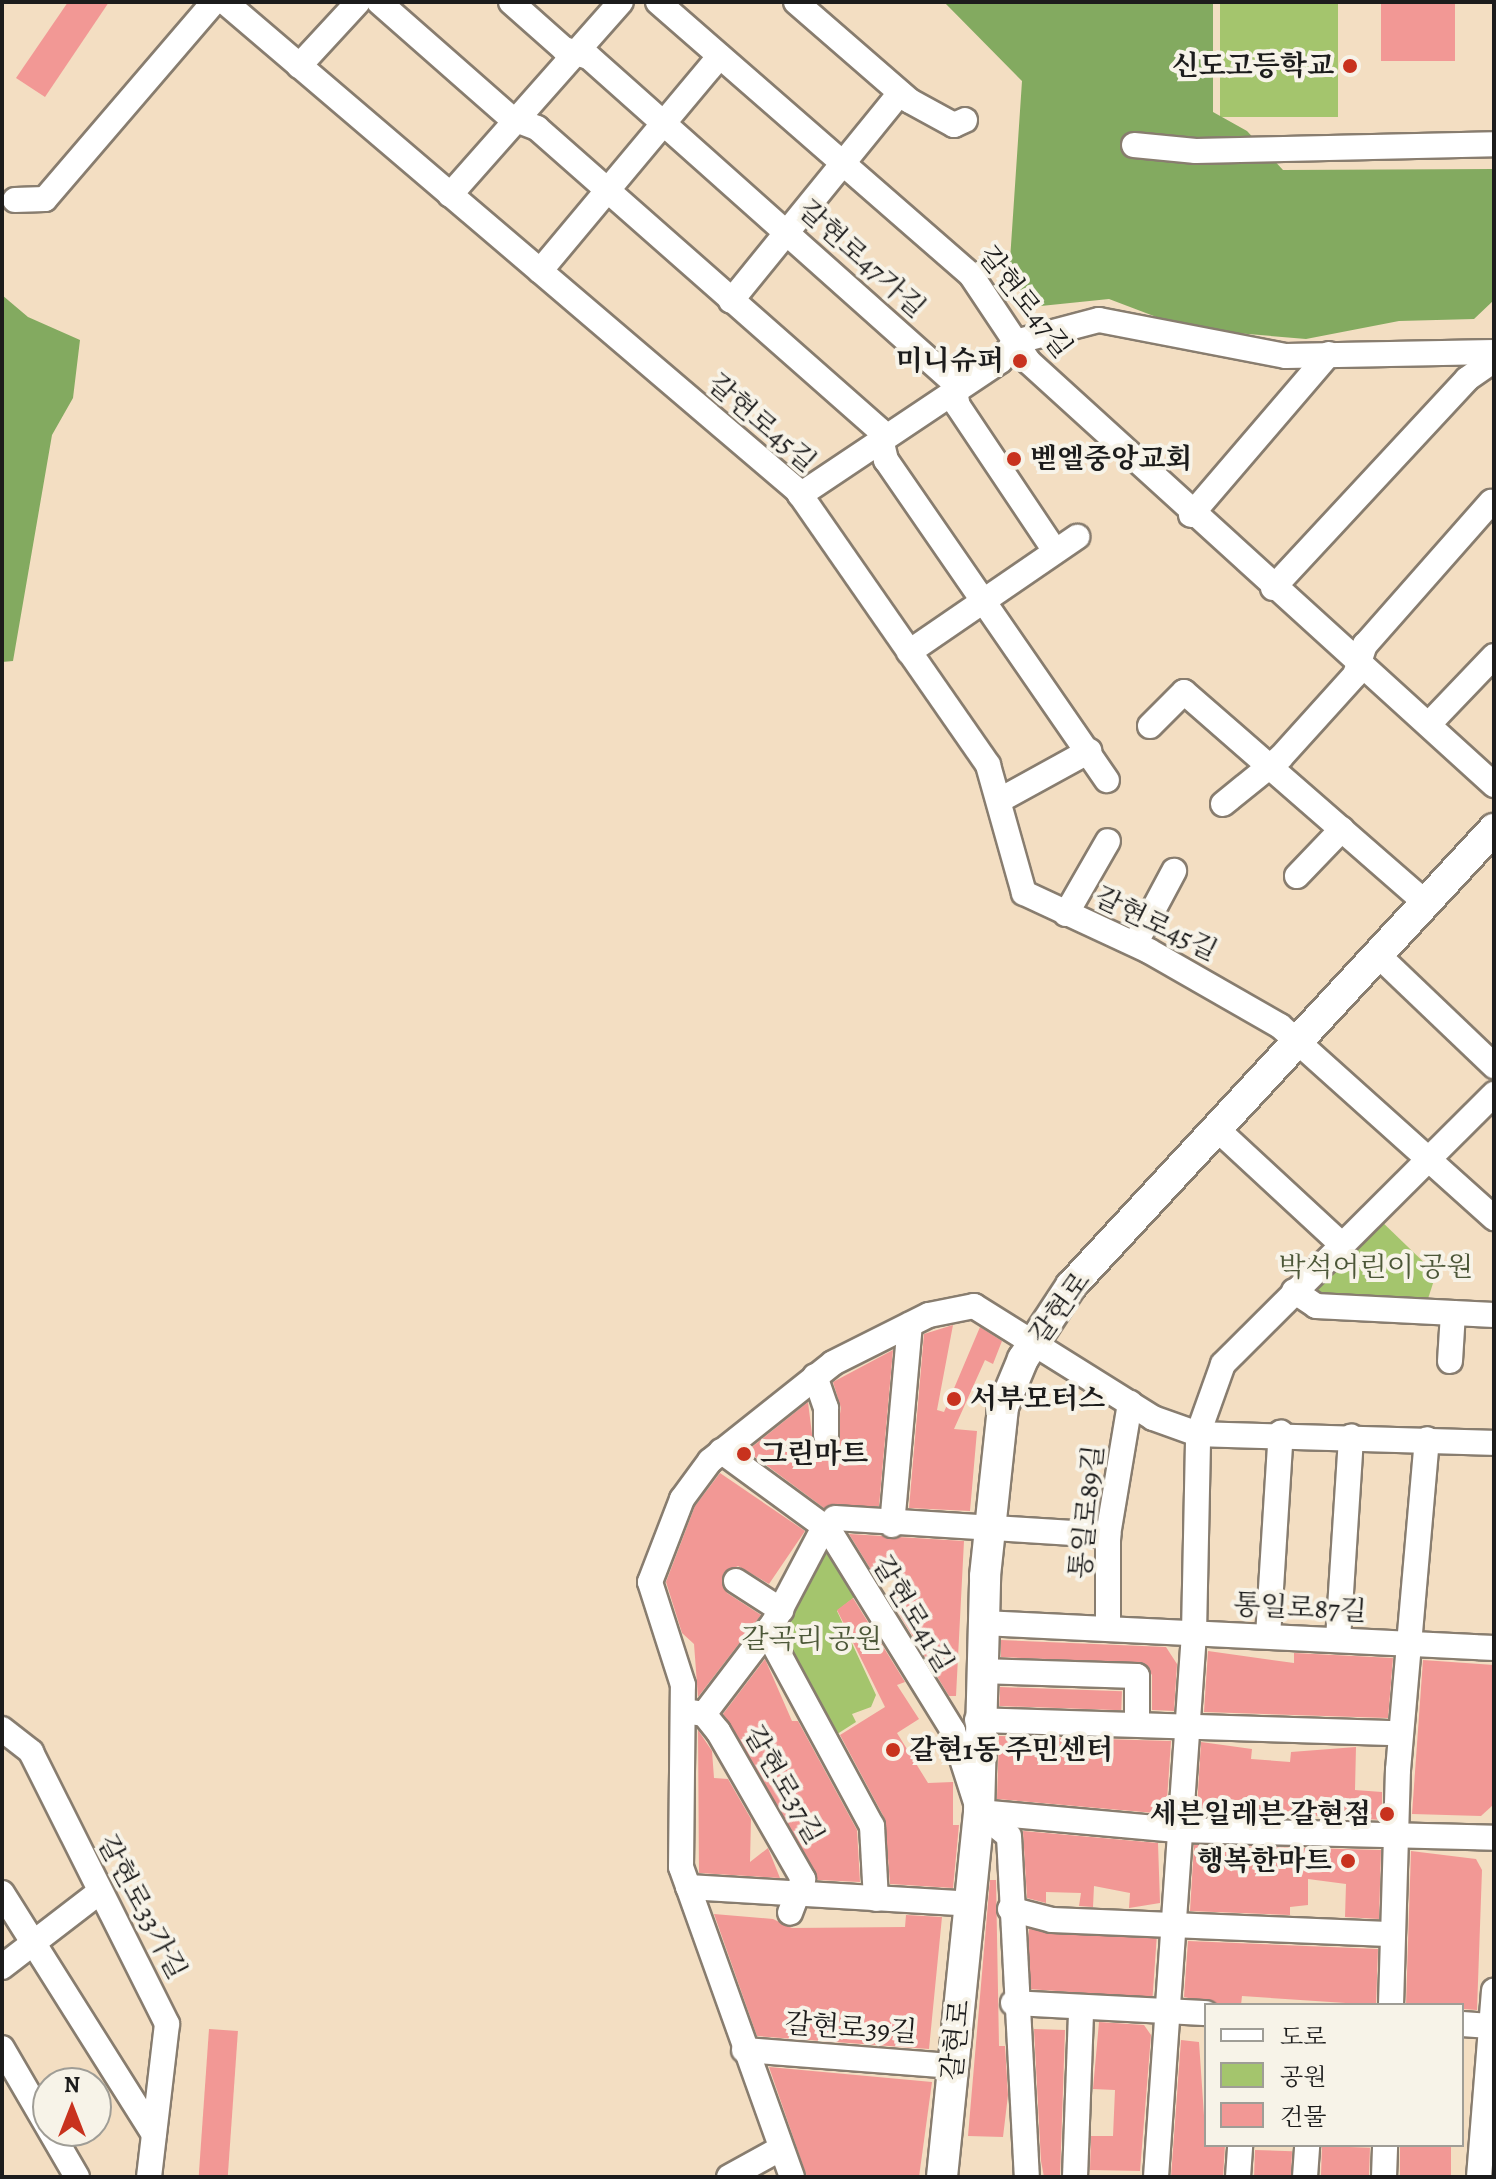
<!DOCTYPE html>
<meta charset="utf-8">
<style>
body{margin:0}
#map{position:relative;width:1496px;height:2179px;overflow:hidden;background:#f3dec2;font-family:Alegreya,"Noto Serif KR",serif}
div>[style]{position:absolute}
.green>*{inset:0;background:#a4c56d;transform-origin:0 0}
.forest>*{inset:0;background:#83aa60}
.building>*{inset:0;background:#f29895;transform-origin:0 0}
.roads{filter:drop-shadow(2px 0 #887d6f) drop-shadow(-2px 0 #887d6f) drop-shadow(0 2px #887d6f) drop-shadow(0 -2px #887d6f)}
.minor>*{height:24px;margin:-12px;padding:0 12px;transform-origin:12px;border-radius:12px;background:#fff}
.major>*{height:30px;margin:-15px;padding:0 15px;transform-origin:15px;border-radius:15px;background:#fff}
.dots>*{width:22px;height:22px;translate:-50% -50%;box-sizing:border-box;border:4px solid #f7f3e8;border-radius:50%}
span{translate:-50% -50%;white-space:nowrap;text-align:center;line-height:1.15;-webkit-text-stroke:8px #f7f3e8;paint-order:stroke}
.poi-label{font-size:28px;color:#1c1c1c;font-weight:700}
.right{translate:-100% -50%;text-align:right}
.left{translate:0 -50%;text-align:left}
.street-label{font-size:28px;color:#1c1c1c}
.park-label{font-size:28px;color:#4c5738}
.frame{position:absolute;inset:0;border:4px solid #1c1c1c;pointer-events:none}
.legend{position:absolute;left:1204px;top:2003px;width:260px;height:144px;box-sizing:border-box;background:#f7f3e8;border:2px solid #9f9d96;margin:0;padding:10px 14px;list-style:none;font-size:24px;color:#1c1c1c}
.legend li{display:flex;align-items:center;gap:16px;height:40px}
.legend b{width:40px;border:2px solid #9f9d96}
.north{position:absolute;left:32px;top:2067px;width:80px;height:80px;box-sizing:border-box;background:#f7f3e8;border:2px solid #9f9d96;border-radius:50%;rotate:0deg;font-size:22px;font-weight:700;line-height:32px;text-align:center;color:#1c1c1c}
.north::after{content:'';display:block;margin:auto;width:28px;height:36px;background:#c8321e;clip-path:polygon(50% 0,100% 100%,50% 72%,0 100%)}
</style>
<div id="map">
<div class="green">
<div style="left:1220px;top:2px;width:118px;height:115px"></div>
<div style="clip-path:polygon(1378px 1218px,1436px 1274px,1426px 1305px,1320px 1299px,1305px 1288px)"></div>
<div style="clip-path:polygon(826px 1547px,857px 1595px,837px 1611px,876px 1695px,871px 1707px,852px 1714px,856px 1722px,831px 1738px,767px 1632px)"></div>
</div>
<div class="forest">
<div style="clip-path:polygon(944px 2px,1213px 2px,1213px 112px,1247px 131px,1283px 170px,1494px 169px,1494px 300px,1474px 319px,1399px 321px,1306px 339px,1188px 329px,1109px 299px,1031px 307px,1009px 275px,1022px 81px)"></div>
<div style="clip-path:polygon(2px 295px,28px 317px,80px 340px,73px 398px,52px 435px,13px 661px,2px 662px)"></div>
</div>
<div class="building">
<div style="clip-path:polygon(68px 2px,109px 2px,45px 97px,16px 78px)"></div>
<div style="left:1381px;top:2px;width:74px;height:59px"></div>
<div style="clip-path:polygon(953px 1325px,937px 1410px,944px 1412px,980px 1327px,1002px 1341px,993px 1364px,985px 1360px,954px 1429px,977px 1431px,970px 1511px,909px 1508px,924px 1334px)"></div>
<div style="clip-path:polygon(893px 1350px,879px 1506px,824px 1508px,747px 1451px,808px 1402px,813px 1442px,834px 1448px,841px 1408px,833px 1382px)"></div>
<div style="clip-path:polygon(720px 1473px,805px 1531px,769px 1584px,738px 1566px,723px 1574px,727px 1593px,761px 1615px,698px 1697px,694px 1644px,682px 1633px,666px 1582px,695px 1506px)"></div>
<div style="clip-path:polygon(849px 1534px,964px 1541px,956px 1696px,949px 1696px,896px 1609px,894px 1575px,881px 1586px)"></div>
<div style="clip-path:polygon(853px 1598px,905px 1682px,897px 1685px,919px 1719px,897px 1733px,928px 1783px,953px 1782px,953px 1825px,959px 1825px,953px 1888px,890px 1884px,885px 1819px,840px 1735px,885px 1707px,837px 1610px)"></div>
<div style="clip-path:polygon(1001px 1640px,1166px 1647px,1177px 1664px,1174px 1711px,1152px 1710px,1152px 1675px,1144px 1663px,1001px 1657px)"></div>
<div style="clip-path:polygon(1208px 1651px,1294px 1663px,1294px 1653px,1393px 1658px,1388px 1718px,1204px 1712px)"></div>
<div style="clip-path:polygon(765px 1659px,792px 1721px,798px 1721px,857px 1830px,860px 1882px,818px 1880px,723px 1714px)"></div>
<div style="clip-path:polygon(1423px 1660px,1494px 1665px,1493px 1805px,1481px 1816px,1412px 1814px)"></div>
<div style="left:1000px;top:1687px;width:122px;height:19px;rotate:2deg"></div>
<div style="clip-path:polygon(698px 1730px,712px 1751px,714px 1778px,728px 1779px,751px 1819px,750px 1862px,768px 1848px,780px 1878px,699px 1873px)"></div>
<div style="clip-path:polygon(999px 1736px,1171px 1741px,1166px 1814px,997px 1799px)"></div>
<div style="clip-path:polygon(1201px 1742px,1252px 1749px,1251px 1759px,1290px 1762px,1291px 1752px,1356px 1747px,1355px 1790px,1382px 1792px,1382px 1820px,1197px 1808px)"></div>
<div style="clip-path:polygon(1023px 1831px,1158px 1843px,1160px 1903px,1129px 1908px,1130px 1893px,1094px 1886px,1093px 1907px,1079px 1906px,1081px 1893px,1046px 1892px,1046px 1903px,1027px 1898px)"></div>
<div style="clip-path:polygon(1194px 1845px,1381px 1850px,1379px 1919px,1345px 1917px,1346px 1884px,1308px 1879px,1308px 1905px,1290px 1907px,1290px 1915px,1190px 1911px)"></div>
<div style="clip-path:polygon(1411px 1851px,1476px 1859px,1482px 1870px,1477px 2010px,1406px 2005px)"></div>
<div style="clip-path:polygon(990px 1880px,996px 1880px,999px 2046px,1005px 2046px,1008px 2095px,1003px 2137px,968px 2136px)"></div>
<div style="clip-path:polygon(714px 1914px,773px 1919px,792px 1928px,905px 1927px,906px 1915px,942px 1917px,929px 2049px,757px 2036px)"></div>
<div style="left:1029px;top:1929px;width:128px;height:60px;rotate:4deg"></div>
<div style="clip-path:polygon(1188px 1941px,1378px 1949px,1376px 2005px,1242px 1996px,1241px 2005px,1218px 2005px,1184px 1997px)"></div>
<div style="clip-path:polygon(1099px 2022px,1144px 2025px,1151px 2035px,1140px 2171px,1090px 2170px,1091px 2136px,1113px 2136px,1115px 2090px,1093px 2089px)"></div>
<div style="left:209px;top:2029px;width:29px;height:148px;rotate:4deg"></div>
<div style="clip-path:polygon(1034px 2029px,1065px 2030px,1060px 2177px,1044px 2177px,1041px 2161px)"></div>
<div style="clip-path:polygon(1181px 2040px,1199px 2042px,1206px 2145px,1225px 2145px,1223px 2177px,1171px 2177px)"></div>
<div style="clip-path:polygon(769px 2067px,932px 2082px,919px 2177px,807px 2177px)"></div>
<div style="left:1400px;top:2145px;width:51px;height:32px"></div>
<div style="left:1322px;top:2146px;width:48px;height:29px;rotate:2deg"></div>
<div style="left:1255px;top:2150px;width:37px;height:27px;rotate:2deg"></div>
</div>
<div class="roads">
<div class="minor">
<div style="left:225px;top:2px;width:752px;rotate:40.47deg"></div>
<div style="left:797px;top:490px;width:335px;rotate:55.2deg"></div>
<div style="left:988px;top:765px;width:133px;rotate:74.3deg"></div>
<div style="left:1024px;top:893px;width:138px;rotate:24.9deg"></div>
<div style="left:1149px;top:951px;width:151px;rotate:29.8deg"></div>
<div style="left:1280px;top:1026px;width:288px;rotate:41.9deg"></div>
<div style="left:379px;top:2px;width:176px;rotate:41.3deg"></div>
<div style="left:511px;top:118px;width:28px;rotate:21deg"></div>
<div style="left:537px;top:128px;width:456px;rotate:41.4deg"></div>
<div style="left:879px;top:430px;width:31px;rotate:77deg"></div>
<div style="left:886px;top:460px;width:389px;rotate:55.4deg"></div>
<div style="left:511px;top:2px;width:71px;rotate:41.6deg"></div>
<div style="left:564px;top:49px;width:26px;rotate:18deg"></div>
<div style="left:589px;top:57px;width:487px;rotate:41.7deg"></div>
<div style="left:953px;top:381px;width:25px;rotate:79deg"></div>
<div style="left:958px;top:406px;width:174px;rotate:56.2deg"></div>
<div style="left:658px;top:2px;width:415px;rotate:41.1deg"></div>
<div style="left:971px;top:275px;width:105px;rotate:56.3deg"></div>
<div style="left:1029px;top:362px;width:629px;rotate:42.29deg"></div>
<div style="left:796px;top:2px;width:151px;rotate:41deg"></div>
<div style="left:910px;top:101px;width:50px;rotate:28.6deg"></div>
<div style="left:954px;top:125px;width:12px;rotate:-24deg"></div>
<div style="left:299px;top:66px;width:87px;rotate:-47.3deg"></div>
<div style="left:1134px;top:145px;width:62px;rotate:5.5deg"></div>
<div style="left:1196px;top:151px;width:298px;rotate:-1.3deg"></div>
<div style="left:450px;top:195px;width:258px;rotate:-48.5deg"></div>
<div style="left:15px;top:200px;width:30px;rotate:-2deg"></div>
<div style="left:45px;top:199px;width:260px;rotate:-49.4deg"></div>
<div style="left:540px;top:271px;width:280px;rotate:-50.1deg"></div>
<div style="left:731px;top:301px;width:268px;rotate:-50.9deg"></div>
<div style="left:800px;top:495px;width:241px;rotate:-33.8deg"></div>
<div style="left:1000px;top:361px;width:24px;rotate:-52deg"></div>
<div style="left:1015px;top:342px;width:87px;rotate:-14.7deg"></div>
<div style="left:1099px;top:320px;width:190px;rotate:10.9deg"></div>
<div style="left:1286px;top:356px;width:208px;rotate:-1.1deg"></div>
<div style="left:1191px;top:515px;width:212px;rotate:-49.4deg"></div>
<div style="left:1273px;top:588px;width:285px;rotate:-47.1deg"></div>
<div style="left:1467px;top:379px;width:33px;rotate:-35deg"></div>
<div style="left:909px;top:652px;width:204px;rotate:-34.4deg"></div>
<div style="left:1429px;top:724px;width:94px;rotate:-46.3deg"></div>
<div style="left:1150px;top:726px;width:48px;rotate:-45deg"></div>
<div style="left:1184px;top:692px;width:320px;rotate:41.1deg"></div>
<div style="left:1000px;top:800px;width:102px;rotate:-28.8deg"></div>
<div style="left:1223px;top:804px;width:75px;rotate:-39deg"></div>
<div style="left:1281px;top:757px;width:110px;rotate:-47.9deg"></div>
<div style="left:1355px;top:675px;width:32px;rotate:-72deg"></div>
<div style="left:1365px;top:645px;width:191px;rotate:-48.6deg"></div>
<div style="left:1297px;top:876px;width:65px;rotate:-46.2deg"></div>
<div style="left:1066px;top:914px;width:84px;rotate:-60.1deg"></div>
<div style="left:1135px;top:944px;width:83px;rotate:-61.9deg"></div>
<div style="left:1378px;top:955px;width:161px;rotate:43.7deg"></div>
<div style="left:1218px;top:1130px;width:166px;rotate:42.8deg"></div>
<div style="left:1294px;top:1291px;width:27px;rotate:34deg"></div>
<div style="left:1316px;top:1306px;width:178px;rotate:2.9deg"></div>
<div style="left:1450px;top:1361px;width:48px;rotate:-86.4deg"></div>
<div style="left:815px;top:1376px;width:34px;rotate:71deg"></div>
<div style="left:826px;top:1408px;width:27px;rotate:90deg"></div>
<div style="left:721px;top:1451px;width:134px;rotate:36.2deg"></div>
<div style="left:829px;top:1530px;width:236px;rotate:58.3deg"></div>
<div style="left:953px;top:1731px;width:85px;rotate:72.2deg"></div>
<div style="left:979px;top:1812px;width:38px;rotate:39deg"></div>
<div style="left:1009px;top:1836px;width:341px;rotate:87deg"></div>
<div style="left:892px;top:1525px;width:201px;rotate:-84.9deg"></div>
<div style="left:829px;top:1530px;width:13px;rotate:-63deg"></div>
<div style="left:835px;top:1518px;width:274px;rotate:3.6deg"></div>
<div style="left:736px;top:1581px;width:54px;rotate:32.8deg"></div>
<div style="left:983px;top:1623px;width:512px;rotate:2.8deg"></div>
<div style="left:1108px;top:1628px;width:93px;rotate:-90deg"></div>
<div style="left:1108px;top:1535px;width:134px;rotate:-80.5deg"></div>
<div style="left:767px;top:1632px;width:221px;rotate:61.6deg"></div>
<div style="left:872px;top:1826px;width:73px;rotate:86.9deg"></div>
<div style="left:1268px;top:1636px;width:204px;rotate:-86.4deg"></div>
<div style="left:1338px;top:1639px;width:203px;rotate:-86.3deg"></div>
<div style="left:980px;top:1671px;width:157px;rotate:1.8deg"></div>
<div style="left:1137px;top:1676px;width:47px;rotate:90deg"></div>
<div style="left:683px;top:1711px;width:21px;rotate:8deg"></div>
<div style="left:704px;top:1714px;width:22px;rotate:51deg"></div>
<div style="left:718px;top:1731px;width:171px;rotate:60.1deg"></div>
<div style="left:803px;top:1879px;width:36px;rotate:111deg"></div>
<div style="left:704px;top:1714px;width:116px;rotate:-52.7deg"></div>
<div style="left:774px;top:1622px;width:107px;rotate:-62.2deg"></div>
<div style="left:977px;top:1720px;width:424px;rotate:1.8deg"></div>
<div style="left:2px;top:1729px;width:37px;rotate:38deg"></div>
<div style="left:31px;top:1752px;width:304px;rotate:63.4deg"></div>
<div style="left:167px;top:2024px;width:154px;rotate:96.7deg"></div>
<div style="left:979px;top:1812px;width:199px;rotate:5.2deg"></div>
<div style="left:1177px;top:1830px;width:317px;rotate:1.4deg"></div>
<div style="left:688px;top:1887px;width:283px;rotate:3.4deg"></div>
<div style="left:2px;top:1893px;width:285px;rotate:57.8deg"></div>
<div style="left:1010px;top:1909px;width:43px;rotate:14.7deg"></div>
<div style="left:1052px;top:1920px;width:336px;rotate:2.4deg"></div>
<div style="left:2px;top:1967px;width:121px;rotate:-37.6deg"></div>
<div style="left:1013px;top:2003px;width:193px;rotate:3deg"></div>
<div style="left:1391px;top:2005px;width:235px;rotate:-88.3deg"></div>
<div style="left:1398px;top:1770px;width:332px;rotate:-85deg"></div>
<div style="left:1462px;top:2024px;width:28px;rotate:4deg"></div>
<div style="left:2px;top:2048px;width:149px;rotate:59.8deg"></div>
<div style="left:744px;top:2050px;width:211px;rotate:4.4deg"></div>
<div style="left:729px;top:2177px;width:56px;rotate:-28.9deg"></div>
<div style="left:792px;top:2177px;width:329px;rotate:-109.7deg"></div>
<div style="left:681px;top:1867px;width:182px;rotate:-89.4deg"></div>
<div style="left:683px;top:1685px;width:108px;rotate:-107.8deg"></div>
<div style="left:650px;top:1582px;width:89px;rotate:-68.9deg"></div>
<div style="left:682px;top:1499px;width:47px;rotate:-53.6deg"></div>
<div style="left:710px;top:1461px;width:157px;rotate:-38.5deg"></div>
<div style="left:833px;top:1363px;width:107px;rotate:-26.6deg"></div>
<div style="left:929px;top:1315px;width:46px;rotate:-11.3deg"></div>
<div style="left:974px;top:1306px;width:211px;rotate:32deg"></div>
<div style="left:1153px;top:1418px;width:48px;rotate:19.6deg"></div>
<div style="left:1198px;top:1434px;width:296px;rotate:1.7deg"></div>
<div style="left:1075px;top:2177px;width:166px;rotate:-87.9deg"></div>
<div style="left:1156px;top:2177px;width:545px;rotate:-86deg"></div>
<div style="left:1194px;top:1633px;width:199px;rotate:-88.8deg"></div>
<div style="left:1198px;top:1434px;width:74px;rotate:-70.3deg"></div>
<div style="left:1223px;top:1364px;width:383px;rotate:-44.9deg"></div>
<div style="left:1238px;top:2177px;width:32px;rotate:-86deg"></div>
<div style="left:1305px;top:2177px;width:32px;rotate:-86deg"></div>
<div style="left:1384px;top:2177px;width:32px;rotate:-88deg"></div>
<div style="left:1479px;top:2177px;width:187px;rotate:-85.4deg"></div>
</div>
<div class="major">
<div style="left:942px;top:2177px;width:367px;rotate:-84.2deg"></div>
<div style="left:979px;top:1812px;width:236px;rotate:-88.5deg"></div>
<div style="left:985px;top:1576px;width:170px;rotate:-83.9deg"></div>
<div style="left:1003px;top:1407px;width:52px;rotate:-67.4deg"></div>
<div style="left:1023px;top:1359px;width:87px;rotate:-56.7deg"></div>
<div style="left:1071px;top:1286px;width:623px;rotate:-47.21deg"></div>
</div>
</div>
<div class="dots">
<div style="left:1350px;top:66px;background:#c8321e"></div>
<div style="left:1020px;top:361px;background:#c8321e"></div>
<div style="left:1014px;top:459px;background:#c8321e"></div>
<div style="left:954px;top:1399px;background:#c8321e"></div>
<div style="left:744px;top:1454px;background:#c8321e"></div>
<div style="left:893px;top:1750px;background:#c8321e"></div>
<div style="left:1387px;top:1814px;background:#c8321e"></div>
<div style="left:1348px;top:1861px;background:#c8321e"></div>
</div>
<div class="poi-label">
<span class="right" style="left:1334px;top:66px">신도고등학교</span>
<span class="right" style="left:1004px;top:361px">미니슈퍼</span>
<span class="left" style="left:1030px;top:459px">벧엘중앙교회</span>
<span class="left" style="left:970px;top:1399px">서부모터스</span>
<span class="left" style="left:760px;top:1454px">그린마트</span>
<span class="left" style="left:909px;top:1750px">갈현1동 주민센터</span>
<span class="right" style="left:1371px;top:1814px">세븐일레븐 갈현점</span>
<span class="right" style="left:1332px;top:1861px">행복한마트</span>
</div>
<div class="street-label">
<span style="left:862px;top:259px;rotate:42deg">갈현로47가길</span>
<span style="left:1025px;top:302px;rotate:52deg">갈현로47길</span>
<span style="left:762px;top:423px;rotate:41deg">갈현로45길</span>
<span style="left:1156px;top:924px;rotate:26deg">갈현로45길</span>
<span style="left:1060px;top:1308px;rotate:-54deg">갈현로</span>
<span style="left:1087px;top:1512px;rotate:-84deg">통일로89길</span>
<span style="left:1300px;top:1608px;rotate:3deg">통일로87길</span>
<span style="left:913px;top:1614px;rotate:59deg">갈현로41길</span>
<span style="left:784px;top:1785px;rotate:60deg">갈현로37길</span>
<span style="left:142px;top:1907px;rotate:62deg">갈현로33가길</span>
<span style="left:851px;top:2028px;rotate:4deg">갈현로39길</span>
<span style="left:956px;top:2040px;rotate:-84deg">갈현로</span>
</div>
<div class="park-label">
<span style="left:1376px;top:1267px">박석어린이 공원</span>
<span style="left:812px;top:1639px">갈곡리 공원</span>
</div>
<div class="frame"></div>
<ul class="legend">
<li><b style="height:10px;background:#fff"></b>도로</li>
<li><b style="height:22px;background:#a4c56d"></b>공원</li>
<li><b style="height:22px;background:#f29895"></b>건물</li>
</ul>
<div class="north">N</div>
</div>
